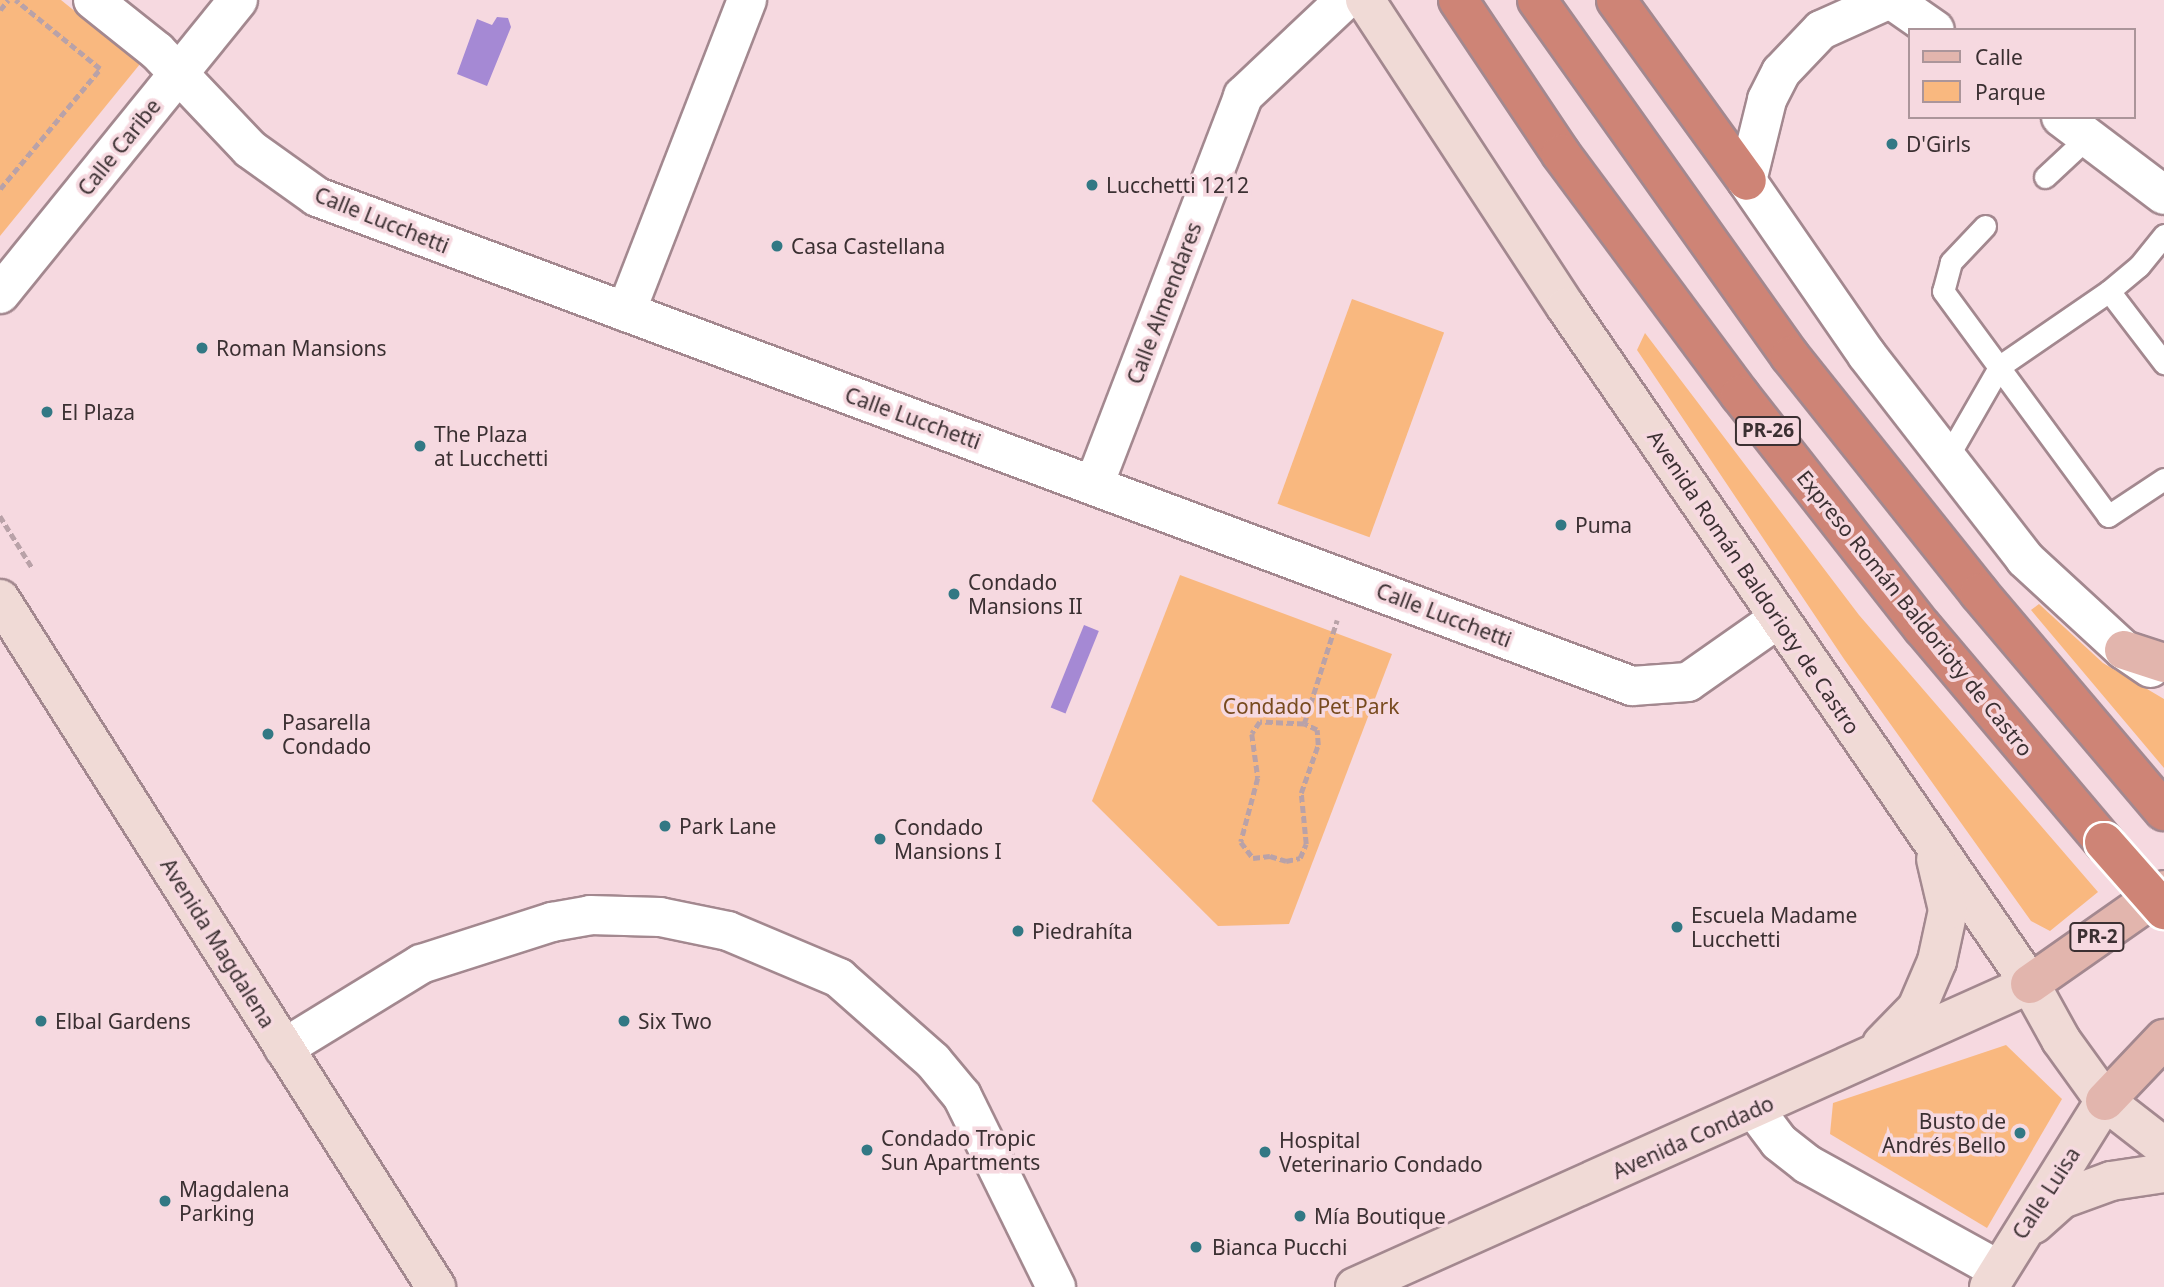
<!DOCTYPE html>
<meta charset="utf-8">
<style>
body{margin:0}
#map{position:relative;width:2164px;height:1287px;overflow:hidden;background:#f6d9e0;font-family:"Noto Sans",sans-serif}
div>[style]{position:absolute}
.green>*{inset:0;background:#f9b87f;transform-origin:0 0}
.water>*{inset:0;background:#a589d4;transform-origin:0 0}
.path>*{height:4.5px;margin-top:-2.25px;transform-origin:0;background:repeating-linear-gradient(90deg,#b9a2a8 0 7px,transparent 0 10.5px)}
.roads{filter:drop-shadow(2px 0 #a3888f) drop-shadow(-2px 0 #a3888f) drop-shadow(0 2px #a3888f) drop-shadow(0 -2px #a3888f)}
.lane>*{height:21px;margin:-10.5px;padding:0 10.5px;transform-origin:10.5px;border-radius:10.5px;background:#fff}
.street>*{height:38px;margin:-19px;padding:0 19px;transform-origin:19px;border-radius:19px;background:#fff}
.secondary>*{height:38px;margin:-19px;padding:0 19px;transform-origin:19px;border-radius:19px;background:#f0dad6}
.primary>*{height:38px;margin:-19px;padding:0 19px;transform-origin:19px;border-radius:19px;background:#e2b5ad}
.highway>*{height:38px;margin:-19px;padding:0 19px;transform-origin:19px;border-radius:19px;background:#ce8476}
.bridges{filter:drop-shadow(2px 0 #fff) drop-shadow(-2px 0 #fff) drop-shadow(0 2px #fff) drop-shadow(0 -2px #fff)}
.highway-bridge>*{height:38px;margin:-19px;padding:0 19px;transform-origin:19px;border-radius:19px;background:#ce8476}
.dots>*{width:19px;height:19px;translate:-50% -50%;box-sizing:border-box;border:4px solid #f6d9e0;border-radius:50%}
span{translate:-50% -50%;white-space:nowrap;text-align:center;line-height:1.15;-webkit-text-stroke:7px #f6d9e0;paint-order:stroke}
.shield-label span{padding:2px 5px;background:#f6d9e0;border:2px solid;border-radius:5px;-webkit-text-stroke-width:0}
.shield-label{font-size:19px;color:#3b3032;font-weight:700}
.poi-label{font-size:21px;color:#3b3032}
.left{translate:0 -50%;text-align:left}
.right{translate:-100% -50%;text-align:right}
.street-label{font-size:21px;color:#3b3032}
.park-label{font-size:21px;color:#784b1f}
.legend{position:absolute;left:1908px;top:28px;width:228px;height:91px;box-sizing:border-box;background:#f6d9e0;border:2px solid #ab959a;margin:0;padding:9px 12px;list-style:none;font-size:21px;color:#3b3032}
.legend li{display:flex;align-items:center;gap:14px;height:35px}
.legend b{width:35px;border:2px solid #ab959a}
</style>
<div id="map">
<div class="green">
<div style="clip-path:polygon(0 0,61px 0,140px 64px,0 236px)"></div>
<div style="left:1352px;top:299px;width:98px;height:218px;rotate:20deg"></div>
<div style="clip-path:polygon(1645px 333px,1859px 615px,2098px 892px,2050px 931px,2031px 921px,1844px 659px,1637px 350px)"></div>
<div style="clip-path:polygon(1180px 575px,1392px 654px,1289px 924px,1218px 926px,1092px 801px)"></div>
<div style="clip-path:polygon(2039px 604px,2103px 663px,2164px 699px,2164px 768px,2031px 610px)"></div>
<div style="clip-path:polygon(2006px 1045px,2062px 1099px,1987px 1228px,1830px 1134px,1833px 1103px)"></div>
</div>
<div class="water">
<div style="clip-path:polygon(497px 17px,508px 18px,511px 27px,487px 86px,457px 74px,477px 19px,492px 25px)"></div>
<div style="left:1084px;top:625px;width:16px;height:89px;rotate:22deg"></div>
</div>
<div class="path">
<div style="left:0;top:10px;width:13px;rotate:-51deg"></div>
<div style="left:0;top:189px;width:156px;rotate:-50.2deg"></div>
<div style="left:100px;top:69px;width:109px;rotate:-140.9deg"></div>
<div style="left:0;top:516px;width:62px;rotate:58.1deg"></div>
<div style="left:1304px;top:724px;width:44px;rotate:-177.4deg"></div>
<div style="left:1260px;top:722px;width:14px;rotate:124deg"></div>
<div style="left:1252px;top:734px;width:44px;rotate:82.2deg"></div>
<div style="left:1258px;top:778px;width:66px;rotate:104.9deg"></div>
<div style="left:1241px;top:842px;width:20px;rotate:53deg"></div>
<div style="left:1253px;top:858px;width:17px;rotate:-7deg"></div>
<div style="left:1270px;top:856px;width:17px;rotate:17deg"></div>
<div style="left:1286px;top:861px;width:14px;rotate:-12deg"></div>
<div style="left:1300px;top:858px;width:15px;rotate:-67deg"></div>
<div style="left:1306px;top:844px;width:51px;rotate:-95.6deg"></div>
<div style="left:1301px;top:793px;width:51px;rotate:-70.5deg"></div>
<div style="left:1318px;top:745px;width:15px;rotate:-94deg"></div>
<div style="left:1317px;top:730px;width:14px;rotate:-155deg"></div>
<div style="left:1304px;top:724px;width:109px;rotate:-72.4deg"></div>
</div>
<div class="roads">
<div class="lane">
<div style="left:2045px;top:177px;width:60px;rotate:-43deg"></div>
<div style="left:1985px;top:226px;width:50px;rotate:133.4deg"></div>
<div style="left:1951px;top:262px;width:30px;rotate:105deg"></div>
<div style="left:1943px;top:291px;width:279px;rotate:53.7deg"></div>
<div style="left:2108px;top:516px;width:67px;rotate:-33.5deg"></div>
<div style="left:2109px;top:291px;width:39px;rotate:-40deg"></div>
<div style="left:2139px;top:266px;width:40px;rotate:-51deg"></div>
<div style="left:1947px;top:458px;width:106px;rotate:-60.1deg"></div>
<div style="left:2000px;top:366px;width:132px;rotate:-34.5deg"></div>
<div style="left:2109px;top:291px;width:91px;rotate:52.6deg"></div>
</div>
<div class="street">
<div style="left:93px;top:0;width:82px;rotate:38.6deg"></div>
<div style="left:157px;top:51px;width:135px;rotate:46.5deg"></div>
<div style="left:250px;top:149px;width:82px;rotate:35.6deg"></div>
<div style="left:317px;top:197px;width:1403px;rotate:20.4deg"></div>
<div style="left:1632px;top:686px;width:56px;rotate:-4.1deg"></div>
<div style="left:1688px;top:682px;width:111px;rotate:-35.1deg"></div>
<div style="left:1888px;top:0;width:73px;rotate:155.9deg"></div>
<div style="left:1821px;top:30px;width:58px;rotate:133.6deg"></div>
<div style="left:1781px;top:72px;width:31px;rotate:117deg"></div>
<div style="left:1767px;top:100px;width:83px;rotate:103.9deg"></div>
<div style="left:1747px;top:181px;width:211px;rotate:55.4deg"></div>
<div style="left:1867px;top:355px;width:258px;rotate:52.2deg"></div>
<div style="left:2025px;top:559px;width:134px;rotate:42.6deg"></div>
<div style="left:2124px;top:650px;width:32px;rotate:34deg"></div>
<div style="left:1892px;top:0;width:52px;rotate:34.9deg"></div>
<div style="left:2061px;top:117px;width:129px;rotate:37.1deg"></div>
<div style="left:0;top:294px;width:378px;rotate:-51deg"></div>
<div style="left:626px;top:312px;width:335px;rotate:-68.8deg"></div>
<div style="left:1094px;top:485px;width:417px;rotate:-69deg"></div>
<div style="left:1243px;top:96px;width:140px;rotate:-43.3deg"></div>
<div style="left:284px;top:1048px;width:161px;rotate:-31.5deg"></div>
<div style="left:421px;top:964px;width:138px;rotate:-17.8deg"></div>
<div style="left:552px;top:922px;width:39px;rotate:-10deg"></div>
<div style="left:590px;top:915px;width:70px;rotate:1.6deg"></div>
<div style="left:660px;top:917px;width:69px;rotate:11.6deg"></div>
<div style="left:728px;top:931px;width:121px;rotate:22.9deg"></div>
<div style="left:839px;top:978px;width:125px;rotate:41.4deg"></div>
<div style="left:933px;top:1061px;width:45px;rotate:50.4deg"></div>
<div style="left:962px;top:1096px;width:213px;rotate:63.8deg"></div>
<div style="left:1755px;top:1110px;width:40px;rotate:53deg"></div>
<div style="left:1779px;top:1142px;width:36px;rotate:38deg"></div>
<div style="left:1807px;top:1164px;width:219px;rotate:28.9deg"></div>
</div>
<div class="secondary">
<div style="left:1365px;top:0;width:367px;rotate:56.8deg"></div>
<div style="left:1566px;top:307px;width:821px;rotate:55.57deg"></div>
<div style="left:2030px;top:984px;width:64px;rotate:61deg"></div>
<div style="left:2061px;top:1040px;width:75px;rotate:54.2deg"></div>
<div style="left:2105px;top:1101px;width:75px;rotate:37.9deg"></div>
<div style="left:0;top:599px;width:815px;rotate:57.64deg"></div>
<div style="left:1882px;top:1044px;width:50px;rotate:-45.8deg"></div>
<div style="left:1917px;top:1008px;width:51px;rotate:-66.9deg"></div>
<div style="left:1937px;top:961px;width:52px;rotate:-77.8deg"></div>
<div style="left:1948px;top:910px;width:52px;rotate:-103.2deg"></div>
<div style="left:2034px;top:1224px;width:38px;rotate:-42deg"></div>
<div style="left:2062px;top:1199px;width:52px;rotate:-20.2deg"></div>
<div style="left:2111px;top:1181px;width:54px;rotate:-8.6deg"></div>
<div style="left:1355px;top:1287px;width:740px;rotate:-24.17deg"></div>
<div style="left:1989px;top:1287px;width:219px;rotate:-58.1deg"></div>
</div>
<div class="primary">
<div style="left:2124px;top:650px;width:42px;rotate:18deg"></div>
<div style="left:2030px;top:984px;width:164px;rotate:-35deg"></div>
<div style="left:2105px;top:1101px;width:86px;rotate:-46.4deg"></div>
</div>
<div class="highway">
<div style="left:1458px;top:0;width:185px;rotate:56.2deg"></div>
<div style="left:1561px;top:154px;width:300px;rotate:53.4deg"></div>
<div style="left:1740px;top:395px;width:296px;rotate:51.9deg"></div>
<div style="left:1923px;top:628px;width:280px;rotate:49.8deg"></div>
<div style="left:1537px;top:0;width:437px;rotate:54.6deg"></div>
<div style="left:1790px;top:356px;width:303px;rotate:51.4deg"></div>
<div style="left:1979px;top:593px;width:286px;rotate:49.7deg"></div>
<div style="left:1616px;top:0;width:223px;rotate:54.1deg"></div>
</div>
</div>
<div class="bridges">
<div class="highway-bridge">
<div style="left:2104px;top:842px;width:91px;rotate:48.6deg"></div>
</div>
</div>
<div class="dots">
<div style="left:1892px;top:144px;background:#327884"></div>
<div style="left:1092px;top:185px;background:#327884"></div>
<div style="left:777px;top:246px;background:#327884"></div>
<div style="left:202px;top:348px;background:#327884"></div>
<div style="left:47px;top:412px;background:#327884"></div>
<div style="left:420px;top:446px;background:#327884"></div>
<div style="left:1561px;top:525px;background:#327884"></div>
<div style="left:954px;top:594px;background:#327884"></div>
<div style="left:268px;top:734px;background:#327884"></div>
<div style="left:665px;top:826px;background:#327884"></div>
<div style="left:880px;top:839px;background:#327884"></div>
<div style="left:1677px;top:927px;background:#327884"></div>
<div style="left:1018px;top:931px;background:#327884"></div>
<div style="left:41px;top:1021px;background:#327884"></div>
<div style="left:624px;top:1021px;background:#327884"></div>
<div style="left:2020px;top:1133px;background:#327884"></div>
<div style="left:867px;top:1150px;background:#327884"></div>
<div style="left:1265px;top:1152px;background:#327884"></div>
<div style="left:165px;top:1201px;background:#327884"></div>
<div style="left:1300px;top:1216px;background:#327884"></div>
<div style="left:1196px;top:1247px;background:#327884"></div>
</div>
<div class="shield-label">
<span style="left:1768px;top:431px">PR-26</span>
<span style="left:2097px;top:937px">PR-2</span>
</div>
<div class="poi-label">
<span class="left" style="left:1906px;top:144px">D'Girls</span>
<span class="left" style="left:1106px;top:185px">Lucchetti 1212</span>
<span class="left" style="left:791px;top:246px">Casa Castellana</span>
<span class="left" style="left:216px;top:348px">Roman Mansions</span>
<span class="left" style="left:61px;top:412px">El Plaza</span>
<span class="left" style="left:434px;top:446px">The Plaza<br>at Lucchetti</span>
<span class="left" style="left:1575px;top:525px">Puma</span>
<span class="left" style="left:968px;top:594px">Condado<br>Mansions II</span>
<span class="left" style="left:282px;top:734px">Pasarella<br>Condado</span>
<span class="left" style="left:679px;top:826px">Park Lane</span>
<span class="left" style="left:894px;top:839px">Condado<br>Mansions I</span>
<span class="left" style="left:1691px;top:927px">Escuela Madame<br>Lucchetti</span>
<span class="left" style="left:1032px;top:931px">Piedrahíta</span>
<span class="left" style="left:55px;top:1021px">Elbal Gardens</span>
<span class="left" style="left:638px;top:1021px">Six Two</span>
<span class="right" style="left:2006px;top:1133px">Busto de<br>Andrés Bello</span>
<span class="left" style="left:881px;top:1150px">Condado Tropic<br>Sun Apartments</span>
<span class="left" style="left:1279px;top:1152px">Hospital<br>Veterinario Condado</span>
<span class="left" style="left:179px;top:1201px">Magdalena<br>Parking</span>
<span class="left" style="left:1314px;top:1216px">Mía Boutique</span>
<span class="left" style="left:1212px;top:1247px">Bianca Pucchi</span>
</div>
<div class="street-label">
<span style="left:119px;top:147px;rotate:-51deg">Calle Caribe</span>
<span style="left:382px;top:220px;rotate:22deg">Calle Lucchetti</span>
<span style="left:1164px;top:303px;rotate:-69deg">Calle Almendares</span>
<span style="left:913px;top:418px;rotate:20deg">Calle Lucchetti</span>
<span style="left:1754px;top:582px;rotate:56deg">Avenida Román Baldorioty de Castro</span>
<span style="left:1915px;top:613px;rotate:51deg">Expreso Román Baldorioty de Castro</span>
<span style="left:1444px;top:615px;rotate:21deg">Calle Lucchetti</span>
<span style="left:218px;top:943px;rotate:58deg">Avenida Magdalena</span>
<span style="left:1693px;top:1137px;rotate:-24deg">Avenida Condado</span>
<span style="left:2046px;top:1193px;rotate:-57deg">Calle Luisa</span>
</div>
<div class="park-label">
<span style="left:1311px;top:706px">Condado Pet Park</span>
</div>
<ul class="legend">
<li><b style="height:9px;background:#e2b5ad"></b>Calle</li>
<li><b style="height:19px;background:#f9b87f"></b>Parque</li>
</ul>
</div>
